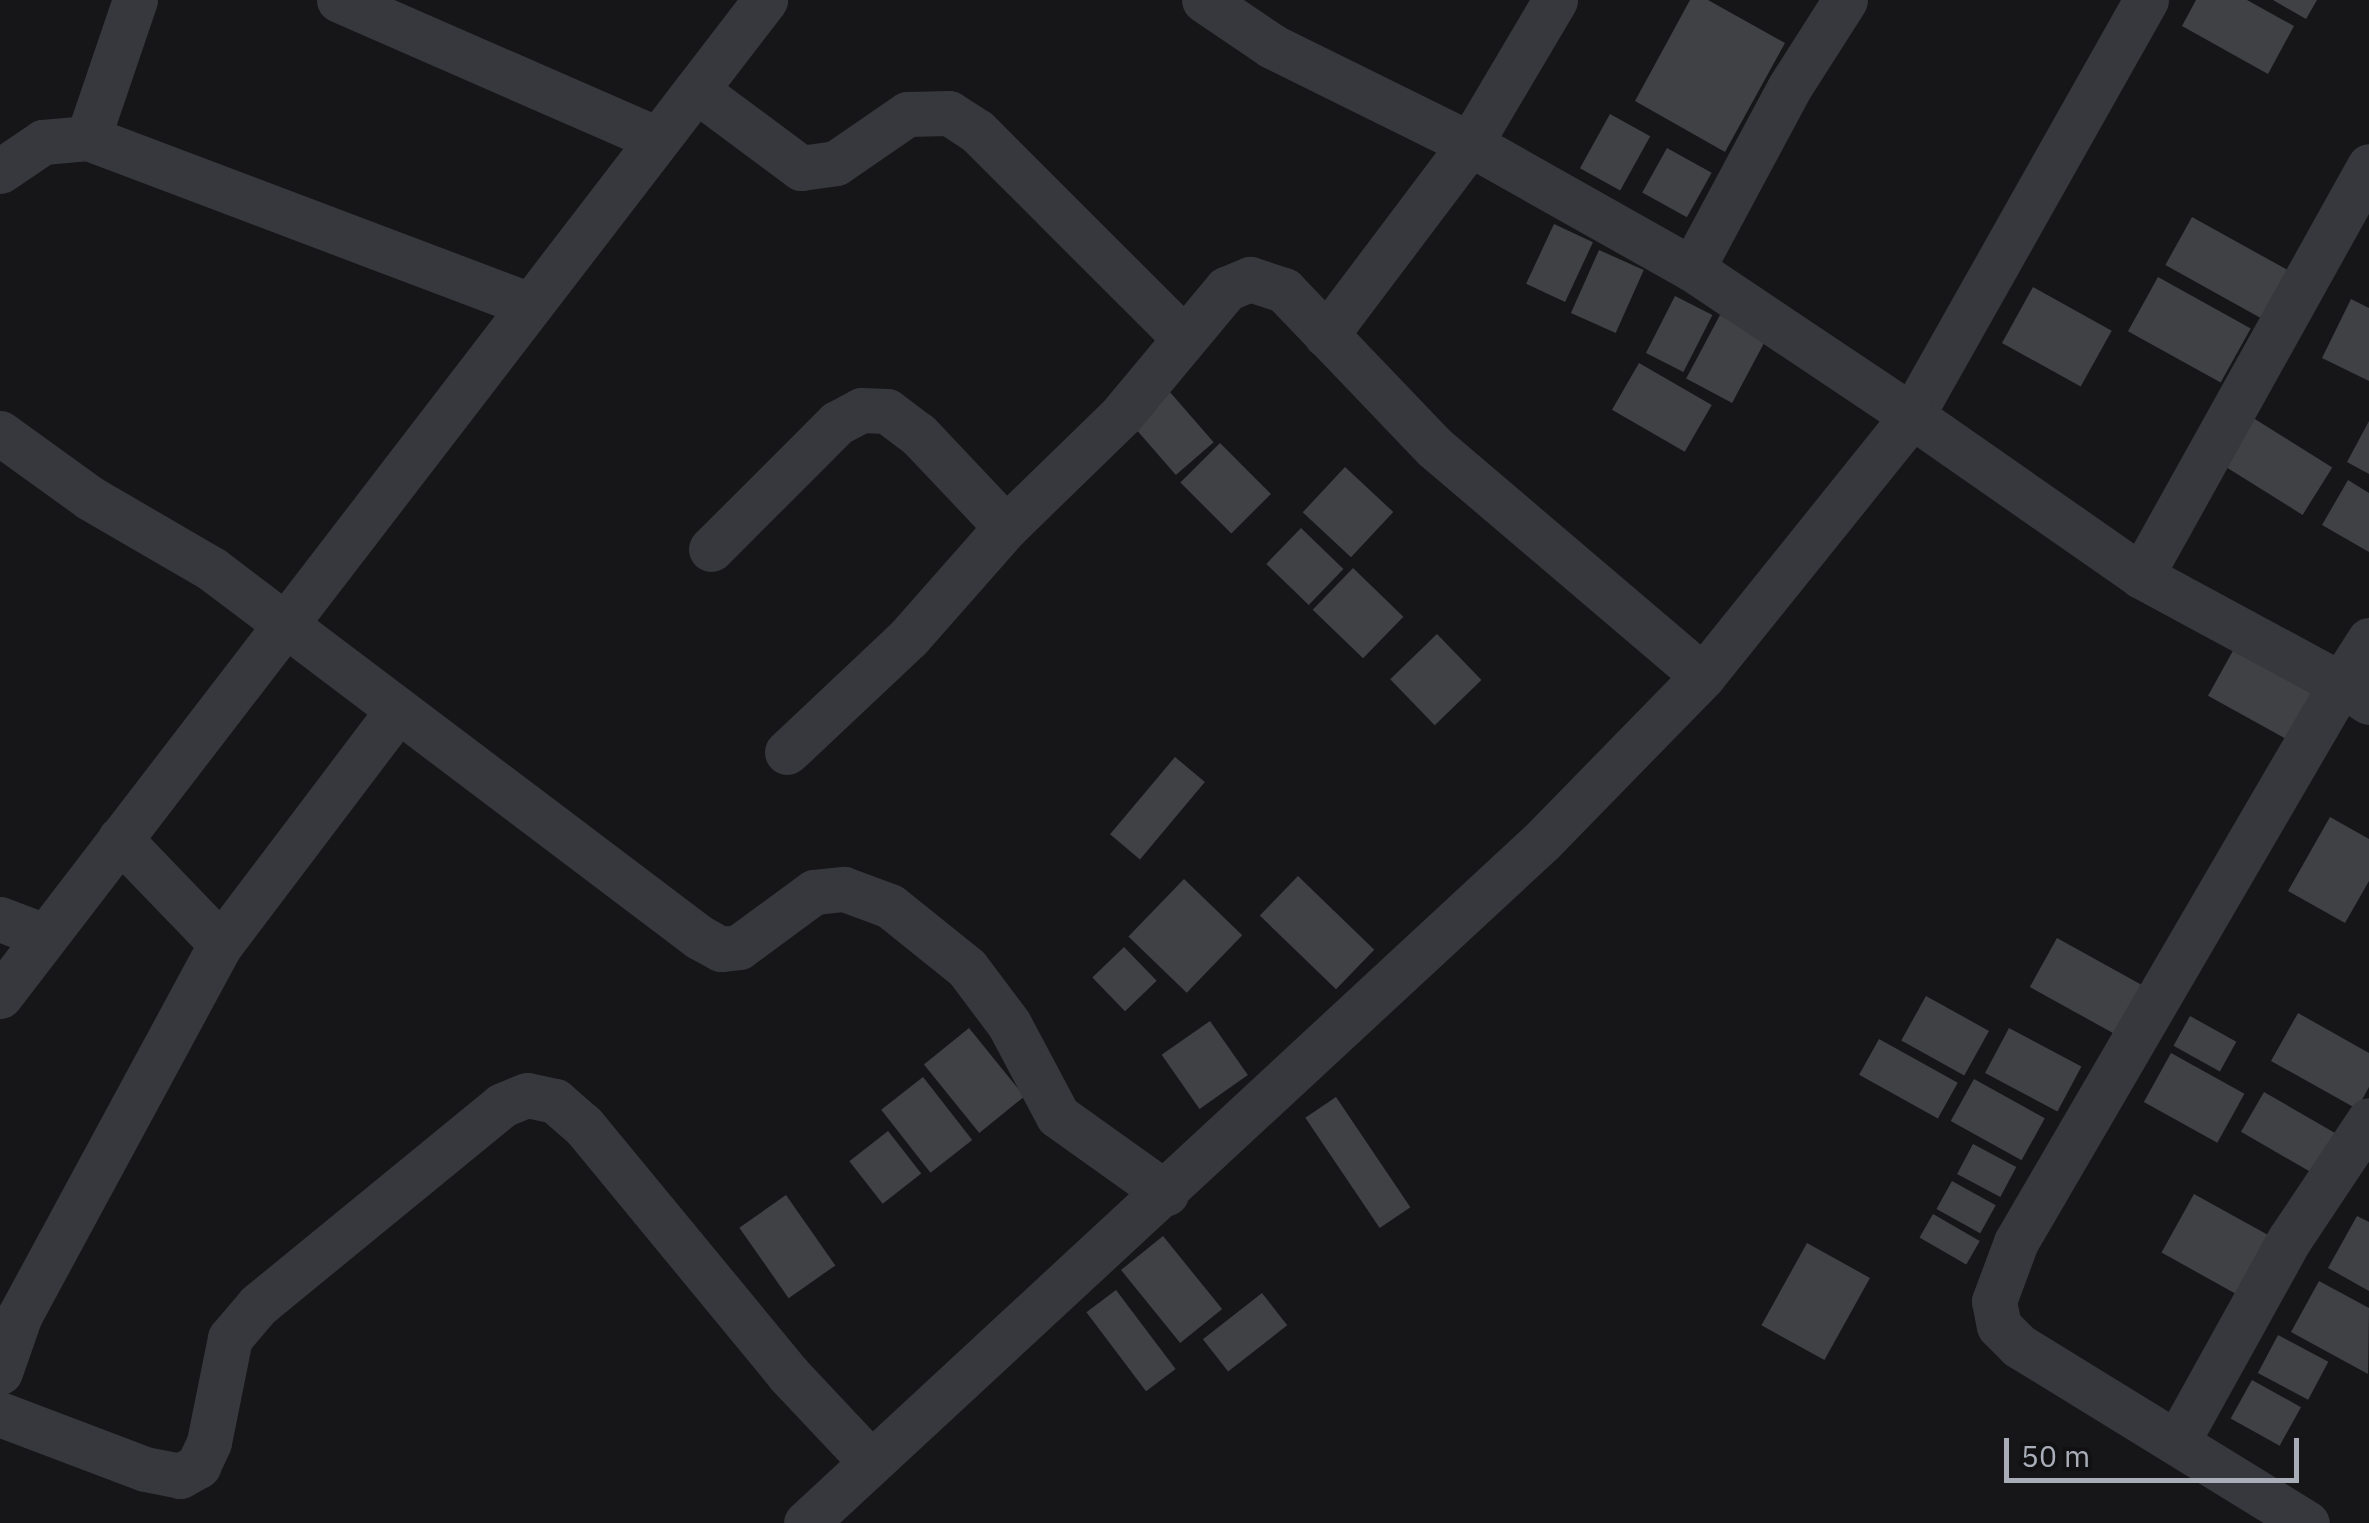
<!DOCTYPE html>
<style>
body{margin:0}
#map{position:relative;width:2369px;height:1523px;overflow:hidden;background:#161618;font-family:"IBM Plex Sans",sans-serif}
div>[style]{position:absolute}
.building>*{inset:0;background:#404145;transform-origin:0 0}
.minor>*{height:45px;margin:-22.5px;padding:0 22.5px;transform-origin:22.5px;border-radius:22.5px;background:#37383d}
span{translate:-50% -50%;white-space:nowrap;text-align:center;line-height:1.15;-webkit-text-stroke:10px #111113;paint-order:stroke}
.scale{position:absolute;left:2004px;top:1438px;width:295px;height:45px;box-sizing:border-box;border:5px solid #a8adb8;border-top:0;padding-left:12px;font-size:30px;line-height:35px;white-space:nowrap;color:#a8adb8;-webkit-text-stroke:8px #111113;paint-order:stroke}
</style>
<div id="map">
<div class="building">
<div style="clip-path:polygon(1690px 0,1708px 0,1785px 43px,1725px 152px,1635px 101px)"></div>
<div style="clip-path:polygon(2196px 0,2247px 0,2294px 26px,2268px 74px,2182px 26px)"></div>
<div style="clip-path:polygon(2273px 0,2317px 0,2306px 19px)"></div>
<div style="left:1610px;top:114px;width:46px;height:62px;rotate:29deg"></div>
<div style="left:1667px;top:148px;width:51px;height:51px;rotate:29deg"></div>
<div style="left:2192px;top:217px;width:109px;height:55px;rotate:29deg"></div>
<div style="left:1554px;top:224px;width:43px;height:66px;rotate:25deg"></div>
<div style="left:1599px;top:250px;width:49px;height:69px;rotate:24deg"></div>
<div style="left:2158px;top:277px;width:106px;height:62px;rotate:29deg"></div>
<div style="left:2033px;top:287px;width:90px;height:64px;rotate:29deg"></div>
<div style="left:1675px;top:296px;width:42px;height:64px;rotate:27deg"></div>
<div style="clip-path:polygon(2351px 299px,2369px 308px,2369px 381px,2322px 358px)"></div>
<div style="left:1720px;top:315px;width:52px;height:72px;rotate:28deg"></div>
<div style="left:1639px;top:363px;width:84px;height:54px;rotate:30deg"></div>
<div style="left:1169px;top:391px;width:68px;height:50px;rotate:49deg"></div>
<div style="left:2250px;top:416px;width:97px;height:56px;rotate:32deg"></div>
<div style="clip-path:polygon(2369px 421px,2369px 474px,2347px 462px)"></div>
<div style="left:1220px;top:443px;width:72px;height:56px;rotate:45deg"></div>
<div style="left:1345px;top:467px;width:66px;height:62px;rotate:43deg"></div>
<div style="clip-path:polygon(2348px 480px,2369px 493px,2369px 552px,2322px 525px)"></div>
<div style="left:1301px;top:528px;width:59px;height:50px;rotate:44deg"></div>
<div style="left:1353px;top:568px;width:70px;height:58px;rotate:44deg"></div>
<div style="left:1437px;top:634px;width:64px;height:65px;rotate:46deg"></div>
<div style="left:2240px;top:638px;width:98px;height:66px;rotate:29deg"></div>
<div style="left:1175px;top:757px;width:39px;height:101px;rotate:40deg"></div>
<div style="clip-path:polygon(2330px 817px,2369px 839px,2369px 881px,2345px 923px,2288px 891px)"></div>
<div style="left:1298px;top:876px;width:106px;height:55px;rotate:44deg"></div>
<div style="left:1184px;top:879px;width:81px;height:80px;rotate:44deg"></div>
<div style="left:2057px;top:938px;width:96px;height:56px;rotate:29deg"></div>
<div style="left:1124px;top:947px;width:47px;height:44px;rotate:46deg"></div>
<div style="left:1926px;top:996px;width:72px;height:51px;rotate:29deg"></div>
<div style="clip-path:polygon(2298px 1013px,2369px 1053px,2369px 1087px,2357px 1109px,2271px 1061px)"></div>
<div style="left:2190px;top:1016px;width:53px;height:34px;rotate:29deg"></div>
<div style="left:1210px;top:1021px;width:66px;height:59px;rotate:55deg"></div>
<div style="left:969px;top:1028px;width:88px;height:58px;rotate:51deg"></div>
<div style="left:2009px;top:1028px;width:82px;height:51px;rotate:28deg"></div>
<div style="left:1879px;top:1039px;width:90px;height:41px;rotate:29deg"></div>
<div style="left:2171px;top:1053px;width:84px;height:56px;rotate:29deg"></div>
<div style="left:923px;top:1077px;width:80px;height:53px;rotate:52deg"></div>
<div style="left:1974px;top:1079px;width:81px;height:48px;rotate:29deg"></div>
<div style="left:2264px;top:1092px;width:85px;height:46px;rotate:30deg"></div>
<div style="left:1336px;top:1097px;width:133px;height:37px;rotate:56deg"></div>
<div style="left:888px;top:1131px;width:54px;height:49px;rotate:52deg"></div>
<div style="left:1973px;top:1144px;width:49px;height:34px;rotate:28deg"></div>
<div style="left:1952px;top:1181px;width:50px;height:32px;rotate:29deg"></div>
<div style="left:2194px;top:1194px;width:92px;height:67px;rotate:29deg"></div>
<div style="left:786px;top:1195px;width:86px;height:57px;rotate:55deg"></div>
<div style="left:1933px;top:1214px;width:54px;height:27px;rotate:30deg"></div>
<div style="clip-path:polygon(2357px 1216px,2369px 1222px,2369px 1291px,2328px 1268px)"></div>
<div style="left:1163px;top:1236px;width:94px;height:54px;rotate:51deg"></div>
<div style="left:1807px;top:1243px;width:72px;height:94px;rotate:29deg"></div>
<div style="clip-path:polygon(2319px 1281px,2369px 1308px,2368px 1374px,2291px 1332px)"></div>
<div style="left:1116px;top:1290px;width:99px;height:37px;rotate:53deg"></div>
<div style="left:1262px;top:1293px;width:41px;height:75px;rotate:52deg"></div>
<div style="left:2278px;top:1335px;width:57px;height:43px;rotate:28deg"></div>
<div style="left:2252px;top:1380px;width:56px;height:44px;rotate:29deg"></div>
</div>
<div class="minor">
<div style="left:339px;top:0;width:347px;rotate:23.6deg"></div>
<div style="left:2146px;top:0;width:477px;rotate:119.4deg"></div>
<div style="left:1912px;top:416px;width:279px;rotate:34.9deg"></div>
<div style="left:2141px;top:576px;width:227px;rotate:28.4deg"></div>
<div style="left:2341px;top:684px;width:646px;rotate:120.22deg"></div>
<div style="left:2016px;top:1242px;width:63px;rotate:110.4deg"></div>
<div style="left:1994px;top:1301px;width:25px;rotate:79deg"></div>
<div style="left:1999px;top:1326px;width:28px;rotate:45deg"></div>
<div style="left:2019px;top:1346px;width:338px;rotate:31.6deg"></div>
<div style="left:696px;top:90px;width:131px;rotate:36.6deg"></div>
<div style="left:801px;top:168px;width:35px;rotate:-8deg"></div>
<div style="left:836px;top:163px;width:86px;rotate:-34.6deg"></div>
<div style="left:907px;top:114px;width:42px;rotate:-1.4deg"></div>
<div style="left:949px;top:113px;width:33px;rotate:33deg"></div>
<div style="left:977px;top:131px;width:293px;rotate:45deg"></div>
<div style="left:88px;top:138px;width:146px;rotate:-71.2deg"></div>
<div style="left:0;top:171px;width:52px;rotate:-34deg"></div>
<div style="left:43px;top:142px;width:45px;rotate:-5.1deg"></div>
<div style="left:88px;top:138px;width:472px;rotate:20.7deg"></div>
<div style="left:1692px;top:269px;width:205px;rotate:-61.8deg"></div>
<div style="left:1789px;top:88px;width:104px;rotate:-57.5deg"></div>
<div style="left:1326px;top:335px;width:239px;rotate:-53deg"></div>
<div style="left:1470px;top:144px;width:167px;rotate:-59.4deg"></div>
<div style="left:0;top:433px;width:111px;rotate:35.8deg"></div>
<div style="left:90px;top:498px;width:141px;rotate:30.2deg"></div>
<div style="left:212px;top:569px;width:610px;rotate:37.08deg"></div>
<div style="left:699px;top:937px;width:25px;rotate:29deg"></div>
<div style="left:721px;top:949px;width:18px;rotate:-6deg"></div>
<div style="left:739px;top:947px;width:93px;rotate:-36.3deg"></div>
<div style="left:814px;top:892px;width:30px;rotate:-6deg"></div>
<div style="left:844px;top:889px;width:49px;rotate:20.3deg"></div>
<div style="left:890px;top:906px;width:99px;rotate:38.8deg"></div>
<div style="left:967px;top:968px;width:70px;rotate:53.1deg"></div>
<div style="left:1009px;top:1024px;width:104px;rotate:62deg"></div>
<div style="left:1058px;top:1116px;width:133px;rotate:35.5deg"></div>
<div style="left:711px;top:549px;width:178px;rotate:-45deg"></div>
<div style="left:837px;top:423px;width:27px;rotate:-28deg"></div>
<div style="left:861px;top:410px;width:26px;rotate:2deg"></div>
<div style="left:887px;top:411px;width:39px;rotate:37deg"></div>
<div style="left:918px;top:434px;width:128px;rotate:46.6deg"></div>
<div style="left:2141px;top:576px;width:469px;rotate:-60.9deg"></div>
<div style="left:2369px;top:640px;width:52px;rotate:122.5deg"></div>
<div style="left:2341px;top:684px;width:33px;rotate:33deg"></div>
<div style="left:787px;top:752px;width:168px;rotate:-43.3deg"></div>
<div style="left:909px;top:637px;width:147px;rotate:-48.6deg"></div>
<div style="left:1006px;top:527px;width:162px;rotate:-44.2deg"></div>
<div style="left:1122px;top:414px;width:163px;rotate:-50.2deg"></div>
<div style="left:1226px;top:289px;width:26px;rotate:-23deg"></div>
<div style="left:1250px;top:279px;width:36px;rotate:18deg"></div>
<div style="left:1284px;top:290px;width:217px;rotate:46.3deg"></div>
<div style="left:1434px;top:447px;width:353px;rotate:40.4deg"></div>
<div style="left:0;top:919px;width:48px;rotate:20.7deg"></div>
<div style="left:221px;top:944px;width:292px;rotate:-52.9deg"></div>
<div style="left:0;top:996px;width:1256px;rotate:-52.47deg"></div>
<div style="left:0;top:1372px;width:60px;rotate:-70.7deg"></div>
<div style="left:20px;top:1315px;width:422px;rotate:-61.6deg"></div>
<div style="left:221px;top:944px;width:146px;rotate:-133.9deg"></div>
<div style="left:0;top:1414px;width:155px;rotate:20.8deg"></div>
<div style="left:145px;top:1469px;width:36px;rotate:11deg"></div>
<div style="left:180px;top:1476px;width:21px;rotate:-29deg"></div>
<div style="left:198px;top:1466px;width:26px;rotate:-65deg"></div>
<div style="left:209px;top:1442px;width:106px;rotate:-78.6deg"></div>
<div style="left:230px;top:1338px;width:43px;rotate:-49.7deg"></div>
<div style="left:258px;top:1305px;width:315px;rotate:-39.3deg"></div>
<div style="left:502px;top:1105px;width:27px;rotate:-22deg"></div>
<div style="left:527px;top:1095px;width:29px;rotate:12deg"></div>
<div style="left:555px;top:1101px;width:37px;rotate:41deg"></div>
<div style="left:583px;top:1125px;width:323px;rotate:50.5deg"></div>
<div style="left:788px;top:1374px;width:121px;rotate:46.7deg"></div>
<div style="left:2177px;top:1442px;width:231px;rotate:-61deg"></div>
<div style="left:2289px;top:1240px;width:144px;rotate:-56.3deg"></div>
<div style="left:806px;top:1523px;width:1003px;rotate:-42.82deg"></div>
<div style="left:1542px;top:841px;width:231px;rotate:-45.7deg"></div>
<div style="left:1703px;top:676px;width:334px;rotate:-51.2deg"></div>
<div style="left:1912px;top:416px;width:265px;rotate:-146.2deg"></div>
<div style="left:1692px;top:269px;width:255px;rotate:-150.6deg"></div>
<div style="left:1470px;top:144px;width:221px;rotate:-153.7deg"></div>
<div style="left:1272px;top:46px;width:82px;rotate:-145.9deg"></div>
</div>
<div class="scale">50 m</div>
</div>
